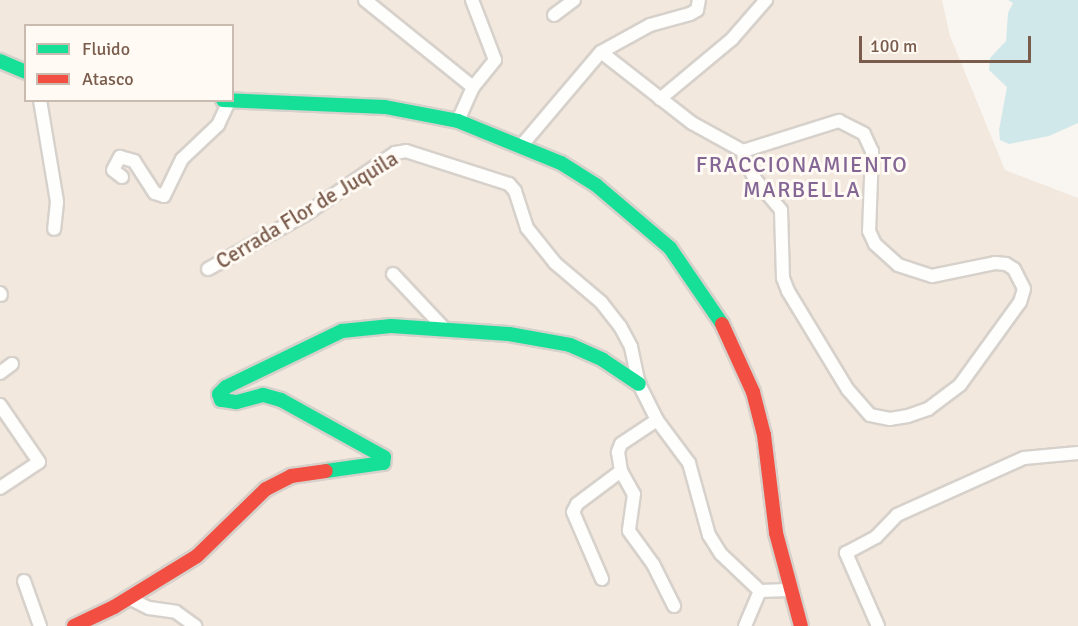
<!DOCTYPE html>
<style>
body{margin:0}
#map{position:relative;width:1078px;height:626px;overflow:hidden;background:#f9f5f0;font-family:Signika,sans-serif}
div>[style]{position:absolute}
.residential>*{inset:0;background:#f2e8de}
.water>*{inset:0;background:#d0e8ea}
.roads{filter:drop-shadow(2px 0 #d7d1cb) drop-shadow(-2px 0 #d7d1cb) drop-shadow(0 2px #d7d1cb) drop-shadow(0 -2px #d7d1cb)}
.street>*{height:12px;margin:-6px;padding:0 6px;transform-origin:6px;border-radius:6px;background:#fefefd}
.fast>*{height:14px;margin:-7px;padding:0 7px;transform-origin:7px;border-radius:7px;background:#16e098}
.jam>*{height:14px;margin:-7px;padding:0 7px;transform-origin:7px;border-radius:7px;background:#f24e42}
span{translate:-50% -50%;white-space:nowrap;text-align:center;line-height:1.15;-webkit-text-stroke:6px #fffaf3;paint-order:stroke}
.street-label{font-size:21px;color:#7a5c4d}
.neighbourhood-label{font-size:22px;color:#846695;letter-spacing:1.5px}
.legend{position:absolute;left:24px;top:24px;width:210px;height:78px;box-sizing:border-box;background:#fffaf3;border:2px solid #cabbb1;margin:0;padding:8px 10px;list-style:none;font-size:18px;color:#7a5c4d}
.legend li{display:flex;align-items:center;gap:12px;height:30px}
.legend b{width:30px;border:2px solid #cabbb1}
.scale{position:absolute;left:859px;top:36px;width:172px;height:27px;box-sizing:border-box;border:3px solid #7a5c4d;border-top:0;padding-left:8px;font-size:18px;line-height:21px;white-space:nowrap;color:#7a5c4d;-webkit-text-stroke:4px #fffaf3;paint-order:stroke}
</style>
<div id="map">
<div class="residential">
<div style="clip-path:polygon(evenodd,0 0,942px 0,950px 36px,1005px 170px,1078px 198px,1078px 626px,0 626px,0 0,26px 26px,232px 26px,232px 100px,26px 100px,26px 26px)"></div>
</div>
<div class="water">
<div style="clip-path:polygon(1008px 0,1078px 0,1078px 123px,1049px 136px,1009px 144px,1000px 140px,999px 130px,1007px 87px,989px 70px,990px 58px,1006px 41px,1008px 13px,1013px 3px)"></div>
</div>
<div class="roads">
<div class="street">
<div style="left:365px;top:0;width:139px;rotate:38.9deg"></div>
<div style="left:473px;top:87px;width:37px;rotate:114deg"></div>
<div style="left:472px;top:0;width:64px;rotate:69deg"></div>
<div style="left:495px;top:60px;width:35px;rotate:129deg"></div>
<div style="left:554px;top:15px;width:25px;rotate:-37deg"></div>
<div style="left:601px;top:52px;width:115px;rotate:38deg"></div>
<div style="left:692px;top:123px;width:58px;rotate:28.8deg"></div>
<div style="left:660px;top:99px;width:94px;rotate:-39.8deg"></div>
<div style="left:732px;top:39px;width:52px;rotate:-48.9deg"></div>
<div style="left:40px;top:100px;width:103px;rotate:80.5deg"></div>
<div style="left:57px;top:202px;width:27px;rotate:96deg"></div>
<div style="left:839px;top:121px;width:28px;rotate:27deg"></div>
<div style="left:864px;top:134px;width:19px;rotate:65deg"></div>
<div style="left:872px;top:151px;width:80px;rotate:92.1deg"></div>
<div style="left:869px;top:231px;width:14px;rotate:65deg"></div>
<div style="left:875px;top:244px;width:31px;rotate:42deg"></div>
<div style="left:898px;top:265px;width:36px;rotate:18deg"></div>
<div style="left:932px;top:276px;width:64px;rotate:-11.7deg"></div>
<div style="left:995px;top:263px;width:11px;rotate:5deg"></div>
<div style="left:1006px;top:264px;width:9px;rotate:32deg"></div>
<div style="left:1014px;top:269px;width:22px;rotate:63deg"></div>
<div style="left:1024px;top:289px;width:14px;rotate:107deg"></div>
<div style="left:1020px;top:302px;width:102px;rotate:125.9deg"></div>
<div style="left:960px;top:385px;width:40px;rotate:143deg"></div>
<div style="left:928px;top:409px;width:21px;rotate:161deg"></div>
<div style="left:908px;top:416px;width:18px;rotate:171deg"></div>
<div style="left:890px;top:419px;width:20px;rotate:-169deg"></div>
<div style="left:870px;top:415px;width:33px;rotate:-131deg"></div>
<div style="left:848px;top:390px;width:116px;rotate:-121.2deg"></div>
<div style="left:788px;top:291px;width:14px;rotate:-111deg"></div>
<div style="left:783px;top:278px;width:68px;rotate:-91.7deg"></div>
<div style="left:781px;top:210px;width:40px;rotate:-130deg"></div>
<div style="left:755px;top:179px;width:24px;rotate:-118deg"></div>
<div style="left:744px;top:158px;width:7px;rotate:-98deg"></div>
<div style="left:743px;top:151px;width:101px;rotate:-17.4deg"></div>
<div style="left:522px;top:145px;width:122px;rotate:-49.7deg"></div>
<div style="left:601px;top:52px;width:56px;rotate:-28.9deg"></div>
<div style="left:650px;top:25px;width:41px;rotate:-15.4deg"></div>
<div style="left:690px;top:14px;width:8px;rotate:-30deg"></div>
<div style="left:697px;top:10px;width:10px;rotate:-79deg"></div>
<div style="left:122px;top:177px;width:11px;rotate:-142deg"></div>
<div style="left:113px;top:170px;width:15px;rotate:-62deg"></div>
<div style="left:120px;top:157px;width:15px;rotate:16deg"></div>
<div style="left:134px;top:161px;width:38px;rotate:57deg"></div>
<div style="left:155px;top:193px;width:9px;rotate:18deg"></div>
<div style="left:164px;top:196px;width:41px;rotate:-64.1deg"></div>
<div style="left:182px;top:159px;width:50px;rotate:-43.4deg"></div>
<div style="left:218px;top:125px;width:26px;rotate:-65deg"></div>
<div style="left:208px;top:269px;width:112px;rotate:-29.3deg"></div>
<div style="left:306px;top:214px;width:108px;rotate:-34.4deg"></div>
<div style="left:395px;top:153px;width:11px;rotate:-10deg"></div>
<div style="left:406px;top:151px;width:108px;rotate:17.8deg"></div>
<div style="left:509px;top:184px;width:9px;rotate:49deg"></div>
<div style="left:515px;top:191px;width:39px;rotate:72deg"></div>
<div style="left:527px;top:228px;width:45px;rotate:51.3deg"></div>
<div style="left:555px;top:263px;width:60px;rotate:40.3deg"></div>
<div style="left:601px;top:302px;width:31px;rotate:52deg"></div>
<div style="left:620px;top:326px;width:24px;rotate:62deg"></div>
<div style="left:631px;top:347px;width:38px;rotate:78deg"></div>
<div style="left:639px;top:384px;width:40px;rotate:63.4deg"></div>
<div style="left:657px;top:420px;width:54px;rotate:53.3deg"></div>
<div style="left:689px;top:463px;width:75px;rotate:74.5deg"></div>
<div style="left:709px;top:535px;width:22px;rotate:58deg"></div>
<div style="left:721px;top:554px;width:54px;rotate:43.5deg"></div>
<div style="left:393px;top:274px;width:73px;rotate:46.7deg"></div>
<div style="left:0;top:293px;width:2px;rotate:63deg"></div>
<div style="left:0;top:373px;width:15px;rotate:-37deg"></div>
<div style="left:0;top:405px;width:69px;rotate:55.6deg"></div>
<div style="left:39px;top:462px;width:47px;rotate:146.3deg"></div>
<div style="left:657px;top:420px;width:43px;rotate:146.3deg"></div>
<div style="left:621px;top:444px;width:9px;rotate:111deg"></div>
<div style="left:618px;top:452px;width:19px;rotate:81deg"></div>
<div style="left:621px;top:471px;width:26px;rotate:61deg"></div>
<div style="left:634px;top:494px;width:37px;rotate:98deg"></div>
<div style="left:629px;top:531px;width:41px;rotate:54deg"></div>
<div style="left:653px;top:564px;width:47px;rotate:63.4deg"></div>
<div style="left:602px;top:579px;width:73px;rotate:-113.4deg"></div>
<div style="left:573px;top:512px;width:9px;rotate:-63deg"></div>
<div style="left:577px;top:504px;width:55px;rotate:-36.9deg"></div>
<div style="left:24px;top:581px;width:48px;rotate:70.4deg"></div>
<div style="left:760px;top:591px;width:29px;rotate:-2deg"></div>
<div style="left:129px;top:598px;width:22px;rotate:27deg"></div>
<div style="left:149px;top:608px;width:27px;rotate:8deg"></div>
<div style="left:176px;top:612px;width:24px;rotate:36deg"></div>
<div style="left:745px;top:626px;width:38px;rotate:-67deg"></div>
<div style="left:878px;top:626px;width:80px;rotate:-113.7deg"></div>
<div style="left:846px;top:553px;width:34px;rotate:-28deg"></div>
<div style="left:876px;top:537px;width:30px;rotate:-46deg"></div>
<div style="left:897px;top:515px;width:139px;rotate:-24.2deg"></div>
<div style="left:1024px;top:458px;width:54px;rotate:-5.3deg"></div>
</div>
<div class="fast">
<div style="left:0;top:61px;width:28px;rotate:23deg"></div>
<div style="left:223px;top:100px;width:162px;rotate:2.5deg"></div>
<div style="left:385px;top:107px;width:74px;rotate:10.9deg"></div>
<div style="left:458px;top:121px;width:111px;rotate:22.2deg"></div>
<div style="left:561px;top:163px;width:41px;rotate:32.2deg"></div>
<div style="left:596px;top:185px;width:97px;rotate:40.4deg"></div>
<div style="left:670px;top:248px;width:92px;rotate:55.6deg"></div>
<div style="left:326px;top:471px;width:58px;rotate:-8deg"></div>
<div style="left:383px;top:463px;width:6px;rotate:-81deg"></div>
<div style="left:384px;top:457px;width:118px;rotate:-151deg"></div>
<div style="left:281px;top:400px;width:19px;rotate:-164deg"></div>
<div style="left:263px;top:395px;width:28px;rotate:165deg"></div>
<div style="left:236px;top:402px;width:15px;rotate:-172deg"></div>
<div style="left:221px;top:400px;width:6px;rotate:-108deg"></div>
<div style="left:219px;top:394px;width:10px;rotate:-45deg"></div>
<div style="left:226px;top:387px;width:129px;rotate:-25.8deg"></div>
<div style="left:342px;top:331px;width:49px;rotate:-5.8deg"></div>
<div style="left:391px;top:326px;width:118px;rotate:3.9deg"></div>
<div style="left:509px;top:334px;width:62px;rotate:10.2deg"></div>
<div style="left:570px;top:345px;width:36px;rotate:24deg"></div>
<div style="left:603px;top:360px;width:43px;rotate:33.7deg"></div>
</div>
<div class="jam">
<div style="left:722px;top:324px;width:75px;rotate:65.5deg"></div>
<div style="left:753px;top:392px;width:44px;rotate:75.7deg"></div>
<div style="left:764px;top:435px;width:99px;rotate:83deg"></div>
<div style="left:776px;top:533px;width:96px;rotate:75deg"></div>
<div style="left:74px;top:626px;width:44px;rotate:-25.4deg"></div>
<div style="left:114px;top:607px;width:97px;rotate:-31.6deg"></div>
<div style="left:197px;top:556px;width:96px;rotate:-44.2deg"></div>
<div style="left:266px;top:489px;width:28px;rotate:-27deg"></div>
<div style="left:291px;top:476px;width:35px;rotate:-8deg"></div>
</div>
</div>
<div class="street-label">
<span style="left:307px;top:210px;rotate:-31deg">Cerrada Flor de Juquila</span>
</div>
<div class="neighbourhood-label">
<span style="left:802px;top:177px">FRACCIONAMIENTO<br>MARBELLA</span>
</div>
<ul class="legend">
<li><b style="height:8px;background:#16e098"></b>Fluido</li>
<li><b style="height:8px;background:#f24e42"></b>Atasco</li>
</ul>
<div class="scale">100 m</div>
</div>
